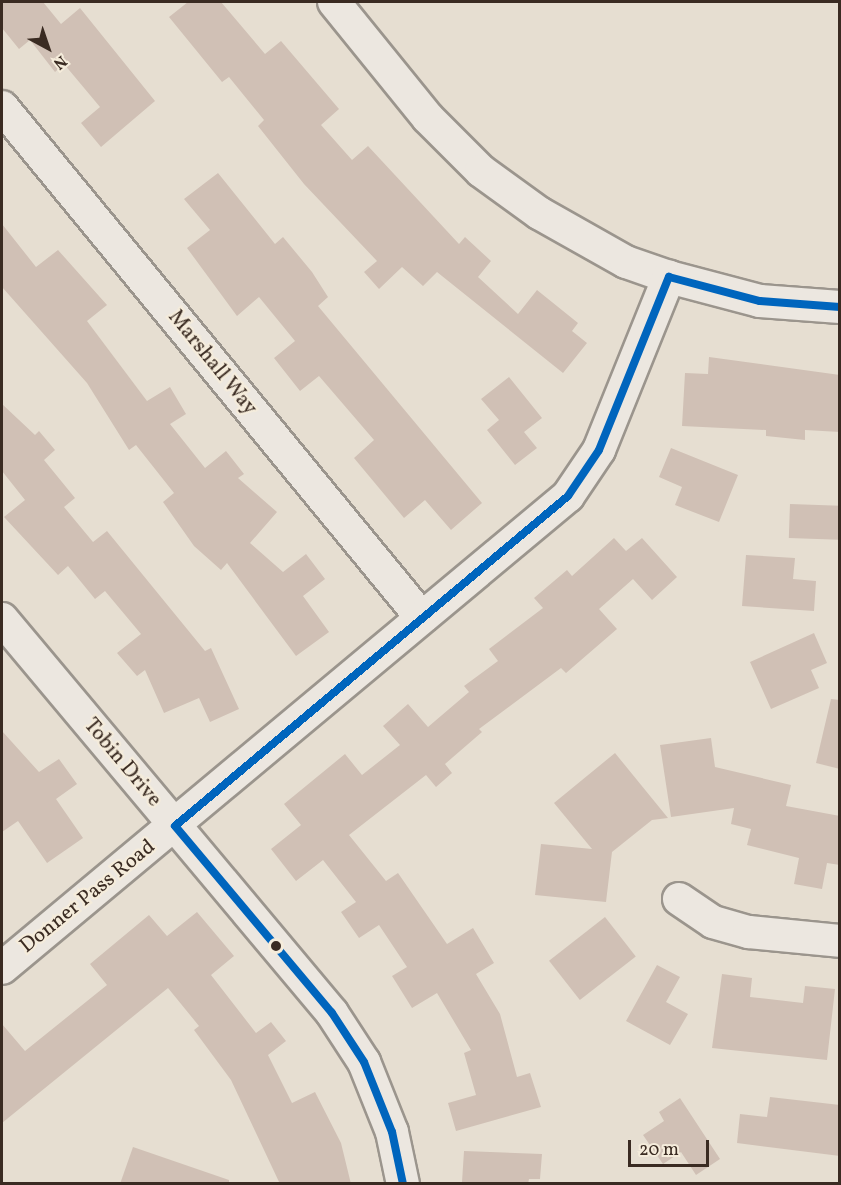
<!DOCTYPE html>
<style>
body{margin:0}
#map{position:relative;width:841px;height:1185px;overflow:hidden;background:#e6ded1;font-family:Vollkorn,serif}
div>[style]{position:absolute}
.building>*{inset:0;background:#d0c0b5;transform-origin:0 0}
.roads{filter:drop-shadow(2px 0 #9b958d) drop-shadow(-2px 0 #9b958d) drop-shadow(0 2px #9b958d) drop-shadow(0 -2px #9b958d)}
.minor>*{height:32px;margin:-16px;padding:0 16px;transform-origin:16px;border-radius:16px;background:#ece7e0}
.bus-1>*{height:8px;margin:-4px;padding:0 4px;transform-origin:4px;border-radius:4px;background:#0065bd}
.dots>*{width:16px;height:16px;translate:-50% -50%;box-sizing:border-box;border:3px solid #f5ecdb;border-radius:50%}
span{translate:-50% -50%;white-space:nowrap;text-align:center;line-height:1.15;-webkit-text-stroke:4.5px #f5ecdb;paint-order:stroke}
.street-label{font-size:21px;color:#3a2b22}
.frame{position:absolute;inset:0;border:3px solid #3a2b22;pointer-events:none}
.north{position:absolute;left:18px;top:18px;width:60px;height:60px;-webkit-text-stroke:4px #f5ecdb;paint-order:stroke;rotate:140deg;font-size:16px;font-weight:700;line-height:24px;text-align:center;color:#3a2b22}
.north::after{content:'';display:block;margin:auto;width:21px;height:27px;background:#3a2b22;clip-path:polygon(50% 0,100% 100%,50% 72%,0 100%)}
.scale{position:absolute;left:628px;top:1140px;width:81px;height:27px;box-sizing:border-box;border:3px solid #3a2b22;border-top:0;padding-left:8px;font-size:18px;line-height:21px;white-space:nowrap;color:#3a2b22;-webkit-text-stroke:4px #f5ecdb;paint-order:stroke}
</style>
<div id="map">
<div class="building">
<div style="clip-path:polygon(2px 2px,43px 2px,61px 24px,80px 8px,155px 101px,101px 147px,81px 123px,100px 107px,64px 64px,55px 72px,30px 40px,19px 49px,2px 28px)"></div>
<div style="clip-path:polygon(188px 2px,221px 2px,265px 54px,281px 41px,339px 109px,321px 125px,352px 160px,368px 146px,459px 244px,465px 237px,491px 261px,478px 277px,518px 314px,537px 290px,578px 323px,572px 331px,587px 343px,563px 373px,437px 272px,423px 286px,402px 267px,379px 289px,364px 272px,377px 261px,304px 184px,258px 126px,264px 120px,229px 77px,222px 82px,169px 17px)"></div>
<div style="clip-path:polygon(218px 173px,275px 244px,283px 237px,312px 272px,328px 297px,318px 306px,482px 503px,451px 530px,425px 500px,404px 518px,354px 458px,374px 440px,319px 376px,300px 391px,274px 358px,295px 341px,259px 297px,237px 316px,187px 248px,210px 230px,184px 199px)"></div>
<div style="clip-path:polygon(2px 224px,36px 267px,58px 250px,107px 305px,87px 321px,147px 401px,170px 387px,186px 414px,170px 424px,205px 468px,226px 451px,244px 474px,238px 478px,277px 512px,250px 543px,283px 572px,306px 554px,325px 579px,303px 596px,329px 632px,296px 656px,227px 563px,221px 570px,194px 546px,163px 502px,174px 493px,136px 445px,129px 450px,87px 383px,2px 287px)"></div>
<div style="clip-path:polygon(709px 357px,840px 375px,840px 432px,805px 430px,805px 440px,766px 436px,766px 430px,682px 426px,685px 373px,708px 374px)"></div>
<div style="clip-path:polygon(509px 377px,542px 418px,524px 432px,537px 448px,515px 465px,487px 430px,499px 420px,481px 399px)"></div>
<div style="clip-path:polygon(2px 404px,35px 435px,39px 431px,55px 450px,44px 460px,75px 498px,64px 507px,93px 542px,107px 531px,205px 651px,211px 648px,239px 709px,210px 722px,199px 698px,164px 713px,145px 670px,137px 676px,117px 653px,141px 634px,105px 591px,95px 599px,68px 566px,58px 575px,4px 517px,25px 500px,2px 471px)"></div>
<div style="clip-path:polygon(671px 448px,738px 475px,719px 522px,675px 505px,682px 487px,659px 477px)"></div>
<div style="left:790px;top:504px;width:50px;height:34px;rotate:2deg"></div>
<div style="clip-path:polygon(614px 538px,626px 551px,642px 538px,677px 577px,652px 600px,633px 579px,599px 609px,617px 629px,566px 673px,561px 668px,479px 729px,482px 732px,445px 764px,452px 773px,436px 787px,426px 775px,349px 835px,386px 881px,398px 873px,447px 944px,473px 928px,494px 963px,476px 974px,500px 1014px,517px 1077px,530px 1073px,541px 1107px,456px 1131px,448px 1103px,476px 1095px,464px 1053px,471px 1050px,437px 993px,412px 1008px,392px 976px,407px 967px,379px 925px,359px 938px,341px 912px,356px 902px,323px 860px,296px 881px,271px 849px,301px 825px,284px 804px,345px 754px,362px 775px,400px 745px,383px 726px,408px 704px,428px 727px,469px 692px,464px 686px,498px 661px,489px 649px,543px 608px,534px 598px,567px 570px,572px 576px)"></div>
<div style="clip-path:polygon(746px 555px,795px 558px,793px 579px,816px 581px,814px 611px,742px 606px)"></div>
<div style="clip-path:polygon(814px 633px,827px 663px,811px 670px,819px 688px,771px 709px,750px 662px)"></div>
<div style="clip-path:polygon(831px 699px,840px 700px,840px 769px,816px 763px)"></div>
<div style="clip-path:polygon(2px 731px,39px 772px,59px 759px,77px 784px,56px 799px,83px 838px,47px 863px,18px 821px,2px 832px)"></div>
<div style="clip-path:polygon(711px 738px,715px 767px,791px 785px,786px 806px,840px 816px,840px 865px,827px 863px,822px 889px,794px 884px,799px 858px,747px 845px,751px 829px,731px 824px,734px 808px,671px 817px,660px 745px)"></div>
<div style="clip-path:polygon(615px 753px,668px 818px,652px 820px,612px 852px,606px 902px,535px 895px,541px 844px,592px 849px,554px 803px)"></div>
<div style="clip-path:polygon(197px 912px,234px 956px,211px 975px,256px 1033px,271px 1022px,286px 1041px,268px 1055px,292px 1103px,315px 1092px,341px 1143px,351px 1184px,280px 1184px,231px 1080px,194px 1030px,199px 1026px,168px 988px,2px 1123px,2px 1024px,25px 1051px,107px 985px,90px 964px,149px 915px,167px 936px)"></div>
<div style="left:605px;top:917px;width:50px;height:71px;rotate:52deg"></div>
<div style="clip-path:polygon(657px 965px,680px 977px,666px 1002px,688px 1014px,670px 1045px,626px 1021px)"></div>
<div style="clip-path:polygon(722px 974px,752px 978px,750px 997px,803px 1003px,805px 986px,835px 989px,827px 1060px,712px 1048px)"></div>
<div style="clip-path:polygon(770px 1097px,840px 1105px,840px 1156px,737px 1143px,740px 1114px,767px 1117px)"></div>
<div style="clip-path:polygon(680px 1098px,720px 1159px,696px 1175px,681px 1152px,663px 1164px,643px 1135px,664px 1121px,659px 1112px)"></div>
<div style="clip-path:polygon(133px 1147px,229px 1180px,229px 1184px,120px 1184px)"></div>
<div style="clip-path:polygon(464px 1151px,542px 1154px,540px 1179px,529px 1179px,528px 1184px,462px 1182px)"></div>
</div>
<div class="roads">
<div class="minor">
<div style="left:334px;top:2px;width:149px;rotate:51deg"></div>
<div style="left:428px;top:118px;width:75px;rotate:45deg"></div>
<div style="left:481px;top:171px;width:72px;rotate:35.9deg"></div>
<div style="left:539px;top:213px;width:100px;rotate:29.4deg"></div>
<div style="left:626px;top:262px;width:46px;rotate:19.2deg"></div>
<div style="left:669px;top:277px;width:94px;rotate:14.8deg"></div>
<div style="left:760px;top:301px;width:80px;rotate:4.3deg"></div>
<div style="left:2px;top:107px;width:661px;rotate:50.58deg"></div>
<div style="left:2px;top:619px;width:514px;rotate:50.05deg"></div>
<div style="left:332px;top:1013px;width:59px;rotate:56.9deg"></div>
<div style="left:364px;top:1062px;width:75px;rotate:68.2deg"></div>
<div style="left:392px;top:1132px;width:53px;rotate:78.1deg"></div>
<div style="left:679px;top:899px;width:41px;rotate:34.1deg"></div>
<div style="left:713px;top:922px;width:37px;rotate:16deg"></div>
<div style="left:749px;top:932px;width:91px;rotate:5.6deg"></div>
<div style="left:2px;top:968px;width:737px;rotate:-39.83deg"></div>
<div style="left:568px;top:496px;width:55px;rotate:-56deg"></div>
<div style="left:599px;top:450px;width:187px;rotate:-68deg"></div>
</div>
</div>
<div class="bus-1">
<div style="left:403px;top:1184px;width:53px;rotate:-101.9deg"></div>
<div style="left:392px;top:1132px;width:75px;rotate:-111.8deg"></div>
<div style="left:364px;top:1062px;width:59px;rotate:-123.1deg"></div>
<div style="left:332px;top:1013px;width:244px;rotate:-130deg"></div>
<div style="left:175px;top:826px;width:513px;rotate:-40.02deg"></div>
<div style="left:568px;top:496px;width:55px;rotate:-56deg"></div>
<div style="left:599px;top:450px;width:187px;rotate:-68deg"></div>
<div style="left:669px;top:277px;width:94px;rotate:14.8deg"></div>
<div style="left:760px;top:301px;width:80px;rotate:4.3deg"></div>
</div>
<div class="dots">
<div style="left:276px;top:946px;background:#3a2b22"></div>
</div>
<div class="street-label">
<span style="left:212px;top:363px;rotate:51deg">Marshall Way</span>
<span style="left:122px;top:763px;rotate:50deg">Tobin Drive</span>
<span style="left:88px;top:897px;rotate:-39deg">Donner Pass Road</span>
</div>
<div class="frame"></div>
<div class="north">N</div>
<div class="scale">20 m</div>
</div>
